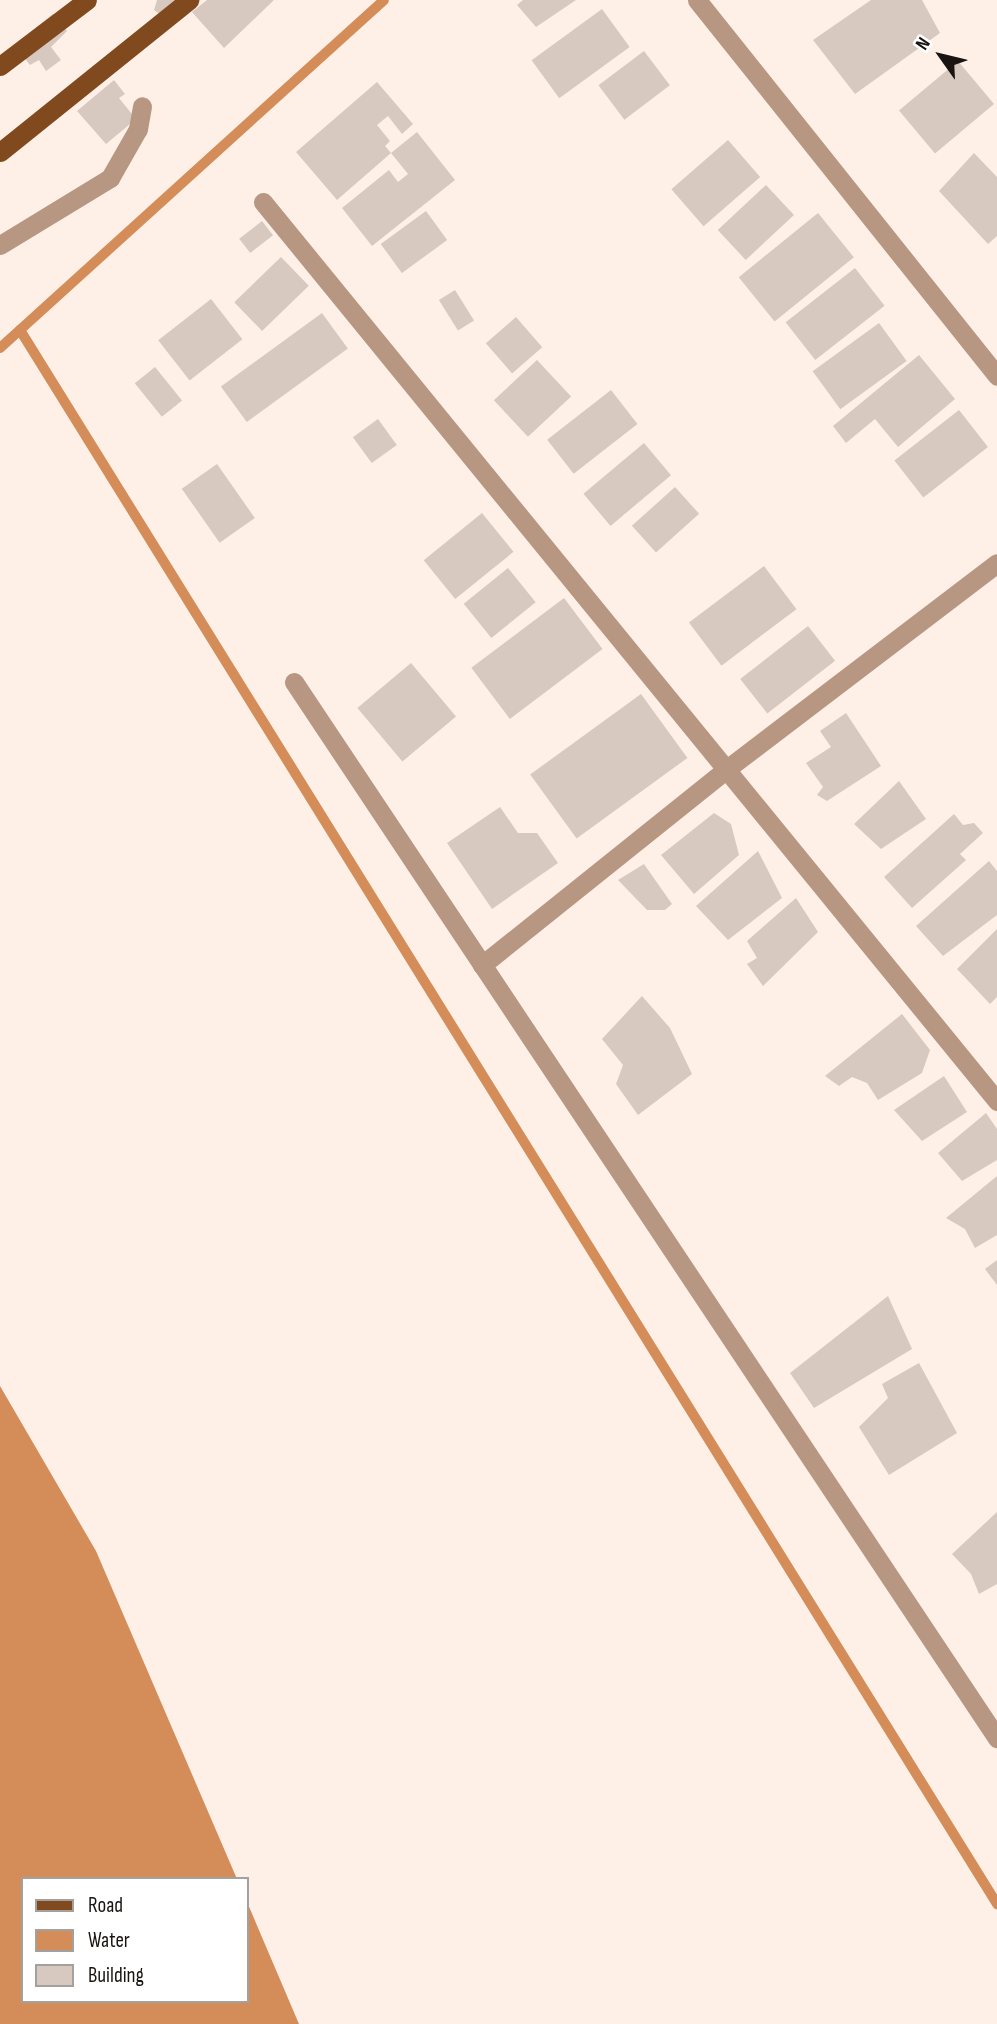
<!DOCTYPE html>
<style>
body{margin:0}
#map{position:relative;width:997px;height:2024px;overflow:hidden;background:#fef0e6;font-family:"Sofia Sans Condensed",sans-serif}
div>[style]{position:absolute}
.water>*{inset:0;background:#d48d59}
.stream>*{height:10px;margin:-5px;padding:0 5px;transform-origin:5px;border-radius:5px;background:#d48d59}
.building>*{inset:0;background:#d7c9bf;transform-origin:0 0}
.service>*{height:19px;margin:-9.5px;padding:0 9.5px;transform-origin:9.5px;border-radius:9.5px;background:#b79781}
.minor>*{height:19px;margin:-9.5px;padding:0 9.5px;transform-origin:9.5px;border-radius:9.5px;background:#b79781}
.primary>*{height:19px;margin:-9.5px;padding:0 9.5px;transform-origin:9.5px;border-radius:9.5px;background:#814a1e}
span{translate:-50% -50%;white-space:nowrap;text-align:center;line-height:1.15;-webkit-text-stroke:7px #fff;paint-order:stroke}
.legend{position:absolute;left:21px;top:1877px;width:228px;height:126px;box-sizing:border-box;background:#fff;border:2px solid #a3a1a0;margin:0;padding:9px 12px;list-style:none;font-size:21px;color:#191411}
.legend li{display:flex;align-items:center;gap:14px;height:35px}
.legend b{width:35px;border:2px solid #a3a1a0}
.north{position:absolute;left:906px;top:21px;width:70px;height:70px;-webkit-text-stroke:5px #fff;paint-order:stroke;rotate:304deg;font-size:19px;font-weight:700;line-height:28px;text-align:center;color:#191411}
.north::after{content:'';display:block;margin:auto;width:24px;height:32px;background:#191411;clip-path:polygon(50% 0,100% 100%,50% 72%,0 100%)}
</style>
<div id="map">
<div class="water">
<div style="clip-path:polygon(0 1386px,96px 1551px,237px 1879px,23px 1879px,23px 2001px,247px 2001px,247px 1902px,299px 2024px,0 2024px)"></div>
</div>
<div class="stream">
<div style="left:20px;top:330px;width:1853px;rotate:58.17deg"></div>
<div style="left:0;top:348px;width:518px;rotate:-42.18deg"></div>
</div>
<div class="building">
<div style="clip-path:polygon(157px 0,189px 0,168px 20px,154px 10px)"></div>
<div style="clip-path:polygon(207px 0,274px 0,224px 48px,192px 12px)"></div>
<div style="clip-path:polygon(523px 0,576px 0,536px 27px,517px 5px)"></div>
<div style="clip-path:polygon(871px 0,922px 0,940px 33px,855px 94px,813px 40px)"></div>
<div style="left:602px;top:9px;width:47px;height:87px;rotate:54deg"></div>
<div style="clip-path:polygon(53px 14px,67px 31px,51px 47px,61px 60px,46px 71px,39px 60px,30px 65px,14px 45px)"></div>
<div style="left:644px;top:51px;width:43px;height:57px;rotate:53deg"></div>
<div style="left:958px;top:61px;width:56px;height:77px;rotate:50deg"></div>
<div style="clip-path:polygon(114px 80px,125px 94px,119px 98px,136px 119px,106px 144px,77px 111px)"></div>
<div style="clip-path:polygon(377px 82px,413px 124px,402px 134px,388px 116px,377px 125px,390px 141px,385px 146px,391px 153px,417px 132px,455px 180px,372px 246px,342px 208px,389px 170px,398px 182px,408px 174px,391px 153px,337px 200px,296px 152px)"></div>
<div style="left:728px;top:140px;width:49px;height:75px;rotate:49deg"></div>
<div style="clip-path:polygon(974px 153px,997px 177px,997px 236px,988px 244px,939px 191px)"></div>
<div style="left:766px;top:185px;width:41px;height:66px;rotate:47deg"></div>
<div style="left:426px;top:211px;width:36px;height:56px;rotate:54deg"></div>
<div style="left:818px;top:213px;width:57px;height:102px;rotate:51deg"></div>
<div style="left:262px;top:221px;width:18px;height:29px;rotate:52deg"></div>
<div style="left:281px;top:257px;width:40px;height:65px;rotate:46deg"></div>
<div style="left:855px;top:268px;width:48px;height:88px;rotate:52deg"></div>
<div style="left:455px;top:290px;width:36px;height:19px;rotate:58deg"></div>
<div style="left:211px;top:299px;width:51px;height:67px;rotate:52deg"></div>
<div style="left:322px;top:313px;width:44px;height:125px;rotate:54deg"></div>
<div style="left:516px;top:317px;width:40px;height:40px;rotate:49deg"></div>
<div style="left:879px;top:323px;width:47px;height:82px;rotate:54deg"></div>
<div style="clip-path:polygon(919px 355px,955px 399px,898px 447px,875px 419px,846px 443px,833px 426px)"></div>
<div style="left:537px;top:360px;width:50px;height:59px;rotate:47deg"></div>
<div style="left:155px;top:367px;width:43px;height:26px;rotate:51deg"></div>
<div style="left:611px;top:390px;width:43px;height:81px;rotate:52deg"></div>
<div style="left:959px;top:410px;width:47px;height:82px;rotate:52deg"></div>
<div style="left:378px;top:419px;width:32px;height:31px;rotate:54deg"></div>
<div style="left:644px;top:443px;width:42px;height:79px;rotate:50deg"></div>
<div style="left:217px;top:464px;width:66px;height:43px;rotate:55deg"></div>
<div style="left:675px;top:487px;width:36px;height:58px;rotate:48deg"></div>
<div style="left:482px;top:513px;width:50px;height:75px;rotate:51deg"></div>
<div style="left:764px;top:566px;width:54px;height:94px;rotate:53deg"></div>
<div style="left:508px;top:568px;width:44px;height:57px;rotate:51deg"></div>
<div style="left:564px;top:598px;width:64px;height:116px;rotate:53deg"></div>
<div style="left:808px;top:626px;width:44px;height:86px;rotate:52deg"></div>
<div style="left:411px;top:663px;width:70px;height:70px;rotate:50deg"></div>
<div style="left:641px;top:694px;width:79px;height:137px;rotate:54deg"></div>
<div style="clip-path:polygon(846px 713px,881px 766px,827px 801px,817px 795px,823px 787px,806px 763px,831px 747px,820px 731px)"></div>
<div style="clip-path:polygon(899px 781px,926px 819px,881px 849px,854px 824px)"></div>
<div style="clip-path:polygon(500px 807px,518px 833px,537px 833px,558px 863px,492px 909px,447px 843px)"></div>
<div style="clip-path:polygon(714px 813px,731px 824px,739px 855px,694px 894px,661px 855px)"></div>
<div style="clip-path:polygon(954px 814px,963px 825px,974px 823px,983px 833px,960px 854px,966px 860px,912px 908px,884px 877px)"></div>
<div style="clip-path:polygon(758px 851px,782px 898px,728px 940px,696px 906px)"></div>
<div style="clip-path:polygon(989px 861px,997px 871px,997px 915px,943px 956px,916px 926px)"></div>
<div style="clip-path:polygon(644px 864px,672px 904px,665px 910px,647px 910px,618px 880px)"></div>
<div style="clip-path:polygon(796px 898px,818px 932px,763px 986px,747px 964px,757px 958px,747px 941px)"></div>
<div style="clip-path:polygon(997px 929px,997px 997px,990px 1004px,957px 969px)"></div>
<div style="clip-path:polygon(642px 996px,670px 1028px,692px 1074px,638px 1115px,616px 1084px,623px 1065px,602px 1039px)"></div>
<div style="clip-path:polygon(902px 1014px,930px 1050px,922px 1073px,878px 1100px,867px 1083px,852px 1077px,839px 1086px,825px 1076px)"></div>
<div style="clip-path:polygon(944px 1076px,967px 1112px,922px 1141px,894px 1110px)"></div>
<div style="clip-path:polygon(986px 1113px,997px 1129px,997px 1160px,962px 1181px,938px 1153px)"></div>
<div style="clip-path:polygon(997px 1176px,997px 1235px,975px 1248px,965px 1229px,946px 1218px)"></div>
<div style="clip-path:polygon(997px 1260px,997px 1285px,985px 1269px)"></div>
<div style="clip-path:polygon(888px 1296px,912px 1349px,814px 1408px,790px 1373px)"></div>
<div style="clip-path:polygon(919px 1363px,957px 1433px,889px 1475px,859px 1427px,888px 1398px,882px 1384px)"></div>
<div style="clip-path:polygon(997px 1512px,997px 1584px,979px 1594px,971px 1574px,952px 1554px)"></div>
</div>
<div class="service">
<div style="left:0;top:245px;width:129px;rotate:-31.3deg"></div>
<div style="left:110px;top:178px;width:56px;rotate:-60.3deg"></div>
<div style="left:138px;top:129px;width:23px;rotate:-80deg"></div>
</div>
<div class="minor">
<div style="left:697px;top:0;width:481px;rotate:51.4deg"></div>
<div style="left:263px;top:202px;width:1161px;rotate:50.77deg"></div>
<div style="left:294px;top:682px;width:1269px;rotate:56.35deg"></div>
<div style="left:482px;top:965px;width:315px;rotate:-38.7deg"></div>
<div style="left:728px;top:768px;width:338px;rotate:-37.3deg"></div>
</div>
<div class="primary">
<div style="left:0;top:66px;width:109px;rotate:-37.2deg"></div>
<div style="left:0;top:152px;width:243px;rotate:-38.8deg"></div>
</div>
<ul class="legend">
<li><b style="height:9px;background:#814a1e"></b>Road</li>
<li><b style="height:19px;background:#d48d59"></b>Water</li>
<li><b style="height:19px;background:#d7c9bf"></b>Building</li>
</ul>
<div class="north">N</div>
</div>
